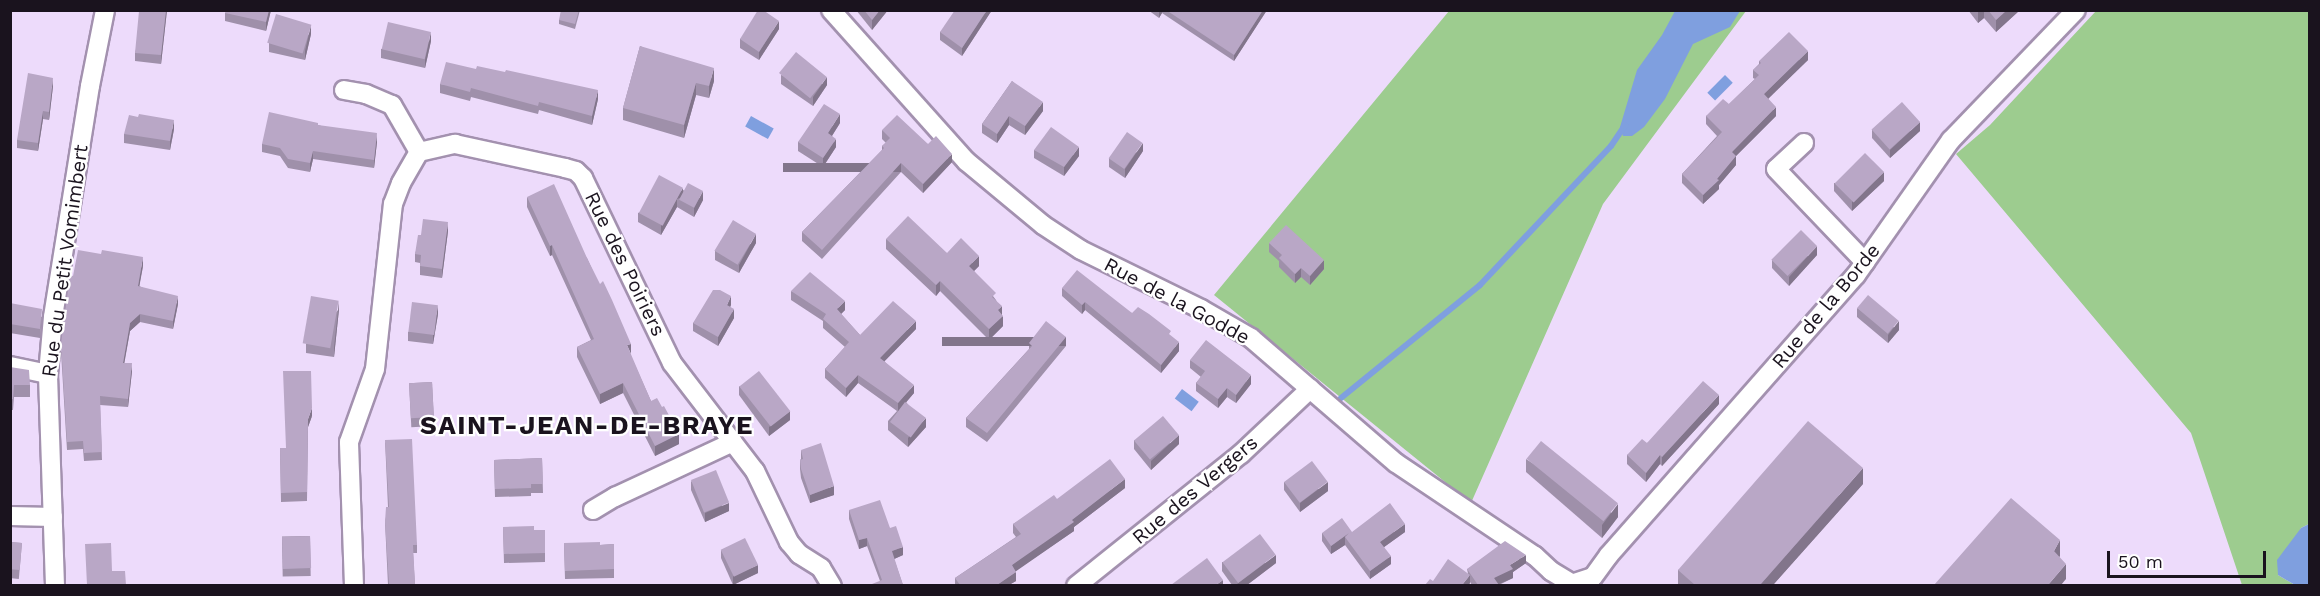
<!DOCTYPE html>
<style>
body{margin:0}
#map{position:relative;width:2320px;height:596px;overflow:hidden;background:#eddbfb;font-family:"Work Sans",sans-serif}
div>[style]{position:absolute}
.green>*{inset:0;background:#9dcc8f}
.water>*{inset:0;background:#7f9fdf;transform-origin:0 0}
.stream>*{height:6px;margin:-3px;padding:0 3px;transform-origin:3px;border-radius:3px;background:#7f9fdf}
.roads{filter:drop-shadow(2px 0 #a391af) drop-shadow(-2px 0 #a391af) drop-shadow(0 2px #a391af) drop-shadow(0 -2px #a391af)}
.street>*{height:18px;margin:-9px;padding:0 9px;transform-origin:9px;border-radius:9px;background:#fff}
.wall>*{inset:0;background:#9f90aa;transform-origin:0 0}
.shaded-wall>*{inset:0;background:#82758b;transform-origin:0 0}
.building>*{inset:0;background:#b9a7c6;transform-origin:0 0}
span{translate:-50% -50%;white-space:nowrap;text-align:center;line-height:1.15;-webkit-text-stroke:4.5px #fff;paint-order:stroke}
.street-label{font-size:20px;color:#1a131e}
.district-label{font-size:26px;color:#1a131e;font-weight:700;letter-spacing:1.5px}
.frame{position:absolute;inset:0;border:12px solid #1a131e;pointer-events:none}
.scale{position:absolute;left:2107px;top:551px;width:159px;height:27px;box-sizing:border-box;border:3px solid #1a131e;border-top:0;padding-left:8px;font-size:18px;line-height:21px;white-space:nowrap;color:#1a131e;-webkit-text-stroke:4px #fff;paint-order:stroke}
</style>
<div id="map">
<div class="green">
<div style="clip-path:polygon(1449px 11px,1746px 11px,1603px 204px,1471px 503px,1214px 295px)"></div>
<div style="clip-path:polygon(2096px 11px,2309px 11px,2309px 524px,2301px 528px,2278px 575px,2295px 585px,2242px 585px,2191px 433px,1956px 154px,1990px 125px)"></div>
</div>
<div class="water">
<div style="clip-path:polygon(1675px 11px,1740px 11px,1730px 27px,1693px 44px,1665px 99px,1644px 127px,1632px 136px,1623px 136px,1620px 127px,1637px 70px,1662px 35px)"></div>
<div style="left:1725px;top:75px;width:11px;height:25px;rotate:45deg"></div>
<div style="left:751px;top:116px;width:26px;height:12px;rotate:29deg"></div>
<div style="left:1182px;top:389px;width:21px;height:12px;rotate:37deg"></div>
<div style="clip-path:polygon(2309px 524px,2309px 585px,2295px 585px,2278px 575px,2277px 560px,2301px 528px)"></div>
</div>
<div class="stream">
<div style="left:1341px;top:398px;width:179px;rotate:-39.1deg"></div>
<div style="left:1480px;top:285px;width:191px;rotate:-46.7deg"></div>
<div style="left:1611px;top:146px;width:25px;rotate:-56deg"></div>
</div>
<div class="roads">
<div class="street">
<div style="left:831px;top:10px;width:203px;rotate:48.2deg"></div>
<div style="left:966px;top:161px;width:100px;rotate:39.7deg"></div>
<div style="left:1043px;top:225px;width:45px;rotate:33.3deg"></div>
<div style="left:1081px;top:250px;width:134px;rotate:26.2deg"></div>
<div style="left:1201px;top:309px;width:58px;rotate:30.1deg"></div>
<div style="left:1251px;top:338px;width:191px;rotate:40.8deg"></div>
<div style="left:1396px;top:463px;width:167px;rotate:33.8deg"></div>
<div style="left:1535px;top:556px;width:22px;rotate:43deg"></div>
<div style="left:1551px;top:571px;width:29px;rotate:31deg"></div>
<div style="left:344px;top:90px;width:22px;rotate:10deg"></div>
<div style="left:366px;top:94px;width:28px;rotate:23deg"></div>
<div style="left:392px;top:105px;width:54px;rotate:60.1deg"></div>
<div style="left:1804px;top:143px;width:38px;rotate:137deg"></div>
<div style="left:1776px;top:169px;width:129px;rotate:46.3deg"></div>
<div style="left:10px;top:366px;width:39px;rotate:12deg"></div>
<div style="left:593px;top:510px;width:26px;rotate:-31deg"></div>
<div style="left:615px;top:497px;width:130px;rotate:-25deg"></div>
<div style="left:10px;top:516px;width:43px;rotate:1.3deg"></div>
<div style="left:55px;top:586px;width:212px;rotate:-91.9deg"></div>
<div style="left:48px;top:374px;width:57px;rotate:-85deg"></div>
<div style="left:53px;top:317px;width:234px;rotate:-80.9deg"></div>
<div style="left:90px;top:86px;width:77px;rotate:-78.8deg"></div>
<div style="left:354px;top:586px;width:144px;rotate:-92deg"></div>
<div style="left:349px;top:442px;width:77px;rotate:-70.4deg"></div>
<div style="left:375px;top:369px;width:166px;rotate:-83.8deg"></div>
<div style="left:393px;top:204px;width:22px;rotate:-69deg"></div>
<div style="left:401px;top:183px;width:36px;rotate:-60deg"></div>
<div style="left:419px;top:152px;width:37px;rotate:-13deg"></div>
<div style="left:455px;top:144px;width:113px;rotate:12.3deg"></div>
<div style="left:565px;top:168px;width:11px;rotate:15deg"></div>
<div style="left:576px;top:171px;width:10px;rotate:45deg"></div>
<div style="left:583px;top:178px;width:205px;rotate:64.3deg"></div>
<div style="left:672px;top:363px;width:136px;rotate:52.5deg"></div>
<div style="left:755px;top:471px;width:79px;rotate:64.4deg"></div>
<div style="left:789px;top:542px;width:16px;rotate:50deg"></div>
<div style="left:799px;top:554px;width:26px;rotate:32deg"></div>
<div style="left:821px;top:568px;width:21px;rotate:59deg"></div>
<div style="left:1076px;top:586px;width:211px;rotate:-38.7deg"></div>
<div style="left:1241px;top:454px;width:95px;rotate:-43.3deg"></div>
<div style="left:1565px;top:586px;width:29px;rotate:-18deg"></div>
<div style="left:1593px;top:577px;width:27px;rotate:-54deg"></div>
<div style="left:1609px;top:555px;width:373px;rotate:-48.6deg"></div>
<div style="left:1856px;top:275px;width:165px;rotate:-54.9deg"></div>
<div style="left:1951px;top:140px;width:180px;rotate:-46.1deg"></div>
</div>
</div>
<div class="wall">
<div style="clip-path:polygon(167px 10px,161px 64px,135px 61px,135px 53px,146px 12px)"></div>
<div style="clip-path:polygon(271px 10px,266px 31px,225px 21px,225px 13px)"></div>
<div style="clip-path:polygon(580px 10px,575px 29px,559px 24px,559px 20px)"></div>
<div style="clip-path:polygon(856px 10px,888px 10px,872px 30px)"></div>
<div style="clip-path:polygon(992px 10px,962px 56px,940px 40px,940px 32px)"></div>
<div style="clip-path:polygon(1148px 10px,1267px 10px,1234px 61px,1162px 13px,1159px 18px)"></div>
<div style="clip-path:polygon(1968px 10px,2020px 10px,1996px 32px,1984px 18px,1978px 23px)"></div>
<div style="clip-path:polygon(779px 29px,759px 60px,740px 48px,740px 39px)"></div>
<div style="clip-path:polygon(311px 34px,305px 60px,269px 52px,269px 43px)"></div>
<div style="clip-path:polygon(431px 41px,425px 68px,381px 58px,381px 49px)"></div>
<div style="clip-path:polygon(640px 46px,714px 81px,709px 98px,696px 95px,684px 138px,623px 120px,623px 108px)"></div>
<div style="clip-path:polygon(1808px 60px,1768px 98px,1776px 116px,1736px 156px,1736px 165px,1719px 185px,1719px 189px,1703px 204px,1682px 183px,1682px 174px,1717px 136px,1706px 124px,1706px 116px,1729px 104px,1755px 79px,1753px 78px,1753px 70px,1759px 64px,1759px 61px)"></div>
<div style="clip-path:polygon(781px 75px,827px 85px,813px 106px,781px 84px)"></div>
<div style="clip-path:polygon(1012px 81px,1043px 111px,1025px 135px,1009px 125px,997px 143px,982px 133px,982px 124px)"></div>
<div style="clip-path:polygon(440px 84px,598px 99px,592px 125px,539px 110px,538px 114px,471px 97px,470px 101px,440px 93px)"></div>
<div style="clip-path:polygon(53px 86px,49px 120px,43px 119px,38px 151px,17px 148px,17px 140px)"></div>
<div style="clip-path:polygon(840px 123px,832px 136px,836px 147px,823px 167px,798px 151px,798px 142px)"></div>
<div style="clip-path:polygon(318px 125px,377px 142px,374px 168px,313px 159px,310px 172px,288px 168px,280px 156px,262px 152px,262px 144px)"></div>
<div style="clip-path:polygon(174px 129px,170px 150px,124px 143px,124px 134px)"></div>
<div style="clip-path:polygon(882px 130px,928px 144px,952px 162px,923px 193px,901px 172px,822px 259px,802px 241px,802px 232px,882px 150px,882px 146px,886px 143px,882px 139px)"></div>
<div style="clip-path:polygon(1872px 130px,1920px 131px,1890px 158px,1872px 138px)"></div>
<div style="clip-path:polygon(1034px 150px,1079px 156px,1064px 176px,1034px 158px)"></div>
<div style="clip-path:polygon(1143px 151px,1125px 178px,1109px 167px,1109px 158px)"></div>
<div style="clip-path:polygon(1884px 181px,1852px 211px,1834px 191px,1834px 183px)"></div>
<div style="clip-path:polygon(683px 190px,703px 200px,694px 217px,677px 207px,661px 235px,638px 222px,638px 213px)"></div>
<div style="clip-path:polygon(527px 197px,587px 258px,651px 401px,679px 444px,655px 456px,623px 393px,600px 404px,577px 357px,577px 347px,591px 340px,552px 255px,550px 256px,527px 207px)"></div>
<div style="clip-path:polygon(448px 231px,442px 278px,420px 275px,420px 263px,415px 262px,415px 254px,421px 235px)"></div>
<div style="clip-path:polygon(886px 239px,947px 253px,979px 266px,974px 271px,996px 300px,1002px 315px,1003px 326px,989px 340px,940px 291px,936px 296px,886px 249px)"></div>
<div style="clip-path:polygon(756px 243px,739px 273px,715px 260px,715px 251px)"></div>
<div style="clip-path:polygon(1269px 243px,1324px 269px,1310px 285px,1301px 277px,1295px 283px,1279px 267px,1279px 261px,1269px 252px)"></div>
<div style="clip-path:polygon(1817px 255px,1789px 286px,1772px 268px,1772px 260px)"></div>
<div style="clip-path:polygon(143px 266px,139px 286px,178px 304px,173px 329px,140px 322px,130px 331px,124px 363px,132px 371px,128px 407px,100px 405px,102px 460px,84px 461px,83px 449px,67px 450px,61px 352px)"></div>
<div style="clip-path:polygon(1062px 288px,1132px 313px,1179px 351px,1161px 373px,1085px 310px,1082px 314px,1062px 296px)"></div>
<div style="clip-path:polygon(791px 291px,845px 310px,841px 314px,860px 335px,916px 329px,884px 361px,914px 393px,906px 402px,926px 427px,908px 447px,888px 430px,888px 421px,897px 411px,858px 383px,846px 397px,825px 378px,825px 369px,845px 347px,823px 328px,823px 321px,791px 300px)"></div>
<div style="clip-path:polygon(10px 303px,42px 317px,40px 338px,10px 333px)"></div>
<div style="clip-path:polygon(731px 305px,730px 307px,734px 318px,718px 346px,693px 331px,693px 323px)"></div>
<div style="clip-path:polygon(1857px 308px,1899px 330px,1888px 343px,1857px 317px)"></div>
<div style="clip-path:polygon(339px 309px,334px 357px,306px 353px,306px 344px)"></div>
<div style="clip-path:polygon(438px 314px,433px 344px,408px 341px,408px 332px)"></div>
<div style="clip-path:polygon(1029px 343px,1066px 346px,987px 442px,966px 427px,966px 418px,1029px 349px)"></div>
<div style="clip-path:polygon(1190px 360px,1251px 384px,1236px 403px,1227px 397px,1218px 408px,1196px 391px,1196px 383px,1201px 377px,1190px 368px)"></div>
<div style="clip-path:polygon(10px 367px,30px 385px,30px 397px,14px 397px,13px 410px,10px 410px)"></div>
<div style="left:432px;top:382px;width:44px;height:23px;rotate:87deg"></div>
<div style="clip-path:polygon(739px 386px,790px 420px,769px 436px,739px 395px)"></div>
<div style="clip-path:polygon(1719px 404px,1662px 466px,1660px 464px,1646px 482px,1627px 464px,1627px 455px,1647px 443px)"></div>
<div style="clip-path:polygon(312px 416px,308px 427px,307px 501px,281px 502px,280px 448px,286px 448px)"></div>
<div style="clip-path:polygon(385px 440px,417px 545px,417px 553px,413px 553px,415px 585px,388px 585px,385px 522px,388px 507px)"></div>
<div style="clip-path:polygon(1134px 440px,1179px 444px,1151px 470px,1134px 449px)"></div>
<div style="clip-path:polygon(801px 450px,834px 495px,810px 503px,801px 478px,800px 469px,800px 460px,801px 459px)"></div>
<div style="clip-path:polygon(542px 458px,543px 493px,531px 493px,531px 496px,495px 497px,494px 460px)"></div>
<div style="clip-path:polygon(1526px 459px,1618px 517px,1602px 538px,1526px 472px)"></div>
<div style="clip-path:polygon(691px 481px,729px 511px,705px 522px,691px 490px)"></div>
<div style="clip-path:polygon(1284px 482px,1328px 491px,1300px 512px,1284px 490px)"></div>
<div style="clip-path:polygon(1863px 484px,1773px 585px,1678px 585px,1678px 570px)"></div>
<div style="clip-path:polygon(1125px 488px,1074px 527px,1074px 531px,1015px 571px,1016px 581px,1009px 585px,955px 585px,955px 578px,1016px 537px,1013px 533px,1013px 524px,1057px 499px)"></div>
<div style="clip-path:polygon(849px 510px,890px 528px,903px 555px,894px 559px,903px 585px,880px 581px,867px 546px,859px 549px,849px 519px)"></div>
<div style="clip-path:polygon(503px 527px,534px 530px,545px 530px,545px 562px,504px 563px)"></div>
<div style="clip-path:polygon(1352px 532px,1405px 532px,1384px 547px,1391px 564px,1370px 579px,1345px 545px,1331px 554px,1322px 541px,1322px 533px)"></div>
<div style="left:310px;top:536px;width:40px;height:28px;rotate:89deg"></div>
<div style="left:10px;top:542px;width:12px;height:36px;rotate:5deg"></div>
<div style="clip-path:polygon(564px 543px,600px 545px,614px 544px,614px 578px,565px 579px)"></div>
<div style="clip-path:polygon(721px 550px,758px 573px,733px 585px,721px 558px)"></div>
<div style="clip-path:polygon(1222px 562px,1276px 563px,1247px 585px,1232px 585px,1222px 571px)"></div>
<div style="clip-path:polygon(1526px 563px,1513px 572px,1513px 578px,1499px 585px,1472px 585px,1470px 582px,1470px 583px,1467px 569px)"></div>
</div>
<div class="shaded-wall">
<div style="clip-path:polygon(166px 10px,167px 10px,161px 64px,161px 55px)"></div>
<div style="clip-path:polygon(269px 10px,271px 10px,266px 31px,266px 22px)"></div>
<div style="clip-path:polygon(880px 10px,888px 10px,872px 30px,872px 20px)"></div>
<div style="clip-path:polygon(987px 10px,992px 10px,962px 56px,962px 48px)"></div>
<div style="clip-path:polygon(1160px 10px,1162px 10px,1162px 13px,1159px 18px,1159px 12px)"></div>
<div style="clip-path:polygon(1263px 10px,1267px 10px,1234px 61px,1234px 55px)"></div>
<div style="clip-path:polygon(1984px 10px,1984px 18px,1978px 23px,1978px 11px)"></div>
<div style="clip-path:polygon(2007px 10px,2020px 10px,1996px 32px,1996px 20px)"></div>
<div style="clip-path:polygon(779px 21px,779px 29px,759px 60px,759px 52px)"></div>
<div style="clip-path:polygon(311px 25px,311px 34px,305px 60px,305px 51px)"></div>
<div style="clip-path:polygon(431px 32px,431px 41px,425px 68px,425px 60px)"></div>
<div style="clip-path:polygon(1808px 51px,1808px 60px,1764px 103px,1764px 94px)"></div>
<div style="clip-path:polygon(714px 68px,714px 81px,709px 98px,709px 86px)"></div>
<div style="clip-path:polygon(827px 77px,827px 85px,813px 106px,813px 97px)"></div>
<div style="clip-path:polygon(53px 78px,53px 86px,49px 120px,49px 112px)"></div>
<div style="clip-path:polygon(696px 83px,696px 95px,684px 138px,684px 125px)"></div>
<div style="clip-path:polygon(598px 90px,598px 99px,592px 125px,592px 116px)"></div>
<div style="clip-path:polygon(1043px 102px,1043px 111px,1025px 135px,1025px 126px)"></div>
<div style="clip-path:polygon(1776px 107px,1776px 116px,1736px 156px,1736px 165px,1719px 185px,1719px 189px,1703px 204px,1703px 195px,1717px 179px,1732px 152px)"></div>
<div style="clip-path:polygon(43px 111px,43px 119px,38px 151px,38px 143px)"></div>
<div style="clip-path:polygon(840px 114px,840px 123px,828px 142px,828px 133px)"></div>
<div style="clip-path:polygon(1009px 116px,1009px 125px,997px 143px,997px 134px)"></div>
<div style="clip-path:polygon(174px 120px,174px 129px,170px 150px,170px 141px)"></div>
<div style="clip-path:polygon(1920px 122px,1920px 131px,1890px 158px,1890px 150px)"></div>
<div style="clip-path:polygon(377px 133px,377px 142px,374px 168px,374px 160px)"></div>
<div style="clip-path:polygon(836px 139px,836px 147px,823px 167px,823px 158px)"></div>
<div style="clip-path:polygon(1143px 143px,1143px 151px,1125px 178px,1125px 169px)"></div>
<div style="clip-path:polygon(1079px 147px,1079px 156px,1064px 176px,1064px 167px)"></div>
<div style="clip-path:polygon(313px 151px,313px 159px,310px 172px,310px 163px)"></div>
<div style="clip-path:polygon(952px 154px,952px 162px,923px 193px,923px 184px)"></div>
<div style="left:901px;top:163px;width:9px;height:118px;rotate:90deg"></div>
<div style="clip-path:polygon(1884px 172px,1884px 181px,1852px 211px,1852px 202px)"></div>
<div style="clip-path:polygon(683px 188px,683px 197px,677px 199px,677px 207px,661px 235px,661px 226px)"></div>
<div style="clip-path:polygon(703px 191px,703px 200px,694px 217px,694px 208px)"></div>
<div style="clip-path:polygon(448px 222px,448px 231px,442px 278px,442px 269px)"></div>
<div style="clip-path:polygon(756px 234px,756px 243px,739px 273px,739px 265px)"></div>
<div style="clip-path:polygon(552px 245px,552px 255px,550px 256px,550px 246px)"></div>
<div style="clip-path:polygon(1817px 246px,1817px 255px,1789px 286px,1789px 277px)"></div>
<div style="clip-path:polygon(979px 256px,979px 266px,969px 276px,969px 266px)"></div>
<div style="clip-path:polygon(143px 257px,143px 266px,138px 294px,138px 286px)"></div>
<div style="clip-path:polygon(1324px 260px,1324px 269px,1310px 285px,1310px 276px)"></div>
<div style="clip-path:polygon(1301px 268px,1301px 277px,1295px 283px,1295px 274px)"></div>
<div style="clip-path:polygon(940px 281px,940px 291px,936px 296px,936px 285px)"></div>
<div style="clip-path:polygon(178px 296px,178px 304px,173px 329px,173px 321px)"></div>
<div style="clip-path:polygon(731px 296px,731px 305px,727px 314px,727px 305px)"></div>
<div style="clip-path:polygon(339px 301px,339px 309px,334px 357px,334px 348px)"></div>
<div style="clip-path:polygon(845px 301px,845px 310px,837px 318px,837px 309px)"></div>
<div style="clip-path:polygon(1085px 302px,1085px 310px,1082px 314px,1082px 305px)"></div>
<div style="clip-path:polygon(438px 305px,438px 314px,433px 344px,433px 335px)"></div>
<div style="clip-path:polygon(1002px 306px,1002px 317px,998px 310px)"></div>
<div style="clip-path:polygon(734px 309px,734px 318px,718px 346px,718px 337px)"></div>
<div style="clip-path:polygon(140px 314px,140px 322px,130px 331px,123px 371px,123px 363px,130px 323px)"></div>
<div style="clip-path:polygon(1003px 316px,1003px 326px,989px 340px,989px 329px)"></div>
<div style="clip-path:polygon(916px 321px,916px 329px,880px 366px,880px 358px)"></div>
<div style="clip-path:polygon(1899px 321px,1899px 330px,1888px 343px,1888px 335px)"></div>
<div style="left:1066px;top:337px;width:9px;height:124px;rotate:90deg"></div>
<div style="clip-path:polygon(1179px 342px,1179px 351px,1161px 373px,1161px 365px)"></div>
<div style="clip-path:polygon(631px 344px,631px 354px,627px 345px)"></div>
<div style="clip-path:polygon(132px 363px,132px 371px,128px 407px,128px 399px)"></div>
<div style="clip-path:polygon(858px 375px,858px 383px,846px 397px,846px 388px)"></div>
<div style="clip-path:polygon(1251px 375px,1251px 384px,1236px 403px,1236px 395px)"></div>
<div style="clip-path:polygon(623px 383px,623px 393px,600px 404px,600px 394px)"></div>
<div style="clip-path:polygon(914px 385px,914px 393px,898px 412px,898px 403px)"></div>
<div style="clip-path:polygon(1227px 388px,1227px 397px,1218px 408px,1218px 399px)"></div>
<div style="clip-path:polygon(1719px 395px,1719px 404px,1662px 466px,1662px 457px)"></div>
<div style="clip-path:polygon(312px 408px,312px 416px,308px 427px,307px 501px,308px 419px)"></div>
<div style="clip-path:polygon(790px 411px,790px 420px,769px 436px,769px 427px)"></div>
<div style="clip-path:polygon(926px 418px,926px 427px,908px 447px,908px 438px)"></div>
<div style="clip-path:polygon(679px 434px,679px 444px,655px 456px,655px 446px)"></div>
<div style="clip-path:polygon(1179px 435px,1179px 444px,1151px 470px,1151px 461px)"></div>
<div style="clip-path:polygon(1660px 455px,1660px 464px,1646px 482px,1646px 473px)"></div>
<div style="clip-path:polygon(1863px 468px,1863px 484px,1773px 585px,1760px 585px)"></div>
<div style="clip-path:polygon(1125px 479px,1125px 488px,1074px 527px,1074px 531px,1012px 574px,1012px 565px)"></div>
<div style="clip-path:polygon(1328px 482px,1328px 491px,1300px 512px,1300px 503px)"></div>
<div style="clip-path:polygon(834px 486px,834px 495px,810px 503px,810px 495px)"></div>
<div style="clip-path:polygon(729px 503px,729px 511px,705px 522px,705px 513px)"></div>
<div style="clip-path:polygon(1618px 504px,1618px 517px,1602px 538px,1602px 525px)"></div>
<div style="clip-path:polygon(1405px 524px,1405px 532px,1380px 550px,1380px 542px)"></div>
<div style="clip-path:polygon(1349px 533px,1345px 537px,1345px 545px,1331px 554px,1331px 546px)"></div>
<div style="clip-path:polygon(867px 538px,867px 546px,859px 549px,859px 540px)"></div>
<div style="clip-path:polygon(2060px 540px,2060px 556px,2054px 567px,2054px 551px)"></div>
<div style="clip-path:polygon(903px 547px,903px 555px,892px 560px,892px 551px)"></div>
<div style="clip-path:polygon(1276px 555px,1276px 563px,1247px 585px,1237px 585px,1237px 584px)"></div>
<div style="clip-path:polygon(1526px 555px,1526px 563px,1513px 572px,1513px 578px,1497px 585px,1494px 578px,1510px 565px)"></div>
<div style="clip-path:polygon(1391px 556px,1391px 564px,1370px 579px,1370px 571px)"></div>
<div style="clip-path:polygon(2066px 564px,2066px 579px,2061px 585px,2048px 585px)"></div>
<div style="clip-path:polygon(758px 565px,758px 573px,733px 585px,733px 576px)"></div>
<div style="clip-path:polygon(1016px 572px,1016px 581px,1009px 585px,997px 585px)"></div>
<div style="clip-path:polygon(1470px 575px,1470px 583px,1469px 585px,1462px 585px)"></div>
<div style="clip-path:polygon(1223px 580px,1223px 585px,1216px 585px)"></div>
</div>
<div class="building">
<div style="clip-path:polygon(146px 10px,166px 10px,161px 55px,135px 53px,139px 11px,146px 12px)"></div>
<div style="clip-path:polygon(226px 10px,269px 10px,266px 22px,225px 13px)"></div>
<div style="clip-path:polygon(561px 10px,579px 10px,575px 24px,559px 20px)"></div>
<div style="clip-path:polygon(758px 10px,763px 10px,779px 21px,759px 52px,740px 39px)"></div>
<div style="clip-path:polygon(864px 10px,880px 10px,872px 20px)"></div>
<div style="clip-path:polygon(955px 10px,987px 10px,962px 48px,940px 32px)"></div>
<div style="clip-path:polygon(1166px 10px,1263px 10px,1234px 55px)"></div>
<div style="clip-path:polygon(1988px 10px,2007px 10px,1996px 20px)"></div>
<div style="left:276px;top:14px;width:37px;height:30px;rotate:17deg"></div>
<div style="left:388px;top:22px;width:44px;height:28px;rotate:13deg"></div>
<div style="clip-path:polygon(1789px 32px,1808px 51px,1764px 94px,1776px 107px,1732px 152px,1736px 156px,1717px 179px,1719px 180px,1703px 195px,1682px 174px,1722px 132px,1706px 116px,1723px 99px,1729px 104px,1759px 75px,1753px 70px,1761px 63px,1759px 61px)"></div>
<div style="clip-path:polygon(640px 46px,714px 68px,709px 86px,696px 83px,684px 125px,623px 108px)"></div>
<div style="left:796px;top:52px;width:40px;height:27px;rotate:39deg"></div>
<div style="clip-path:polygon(446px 62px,476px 69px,477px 66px,505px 72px,506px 70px,598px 90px,592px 116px,539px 102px,538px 106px,471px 88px,470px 92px,440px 84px)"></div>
<div style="clip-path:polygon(28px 73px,53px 78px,49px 112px,43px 111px,38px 143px,17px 140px)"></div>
<div style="clip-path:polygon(1012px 81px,1043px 102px,1025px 126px,1009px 116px,997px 134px,982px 124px)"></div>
<div style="left:1902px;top:102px;width:27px;height:41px;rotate:48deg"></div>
<div style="clip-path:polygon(824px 104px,840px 114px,828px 133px,836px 139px,823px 158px,798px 142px)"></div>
<div style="clip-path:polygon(269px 112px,318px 123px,318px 125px,377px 133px,374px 160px,313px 151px,310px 163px,288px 159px,280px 148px,262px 144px)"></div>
<div style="clip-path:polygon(139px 114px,174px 120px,170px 141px,124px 134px,129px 115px,138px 117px)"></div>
<div style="clip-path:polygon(897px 115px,928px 144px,936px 136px,952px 154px,923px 184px,901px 163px,822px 250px,802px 232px,884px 148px,882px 146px,890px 138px,882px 130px)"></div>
<div style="clip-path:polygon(1051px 127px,1079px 147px,1064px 167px,1034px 150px)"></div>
<div style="left:1127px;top:132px;width:19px;height:32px;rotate:35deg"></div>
<div style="left:1865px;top:153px;width:27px;height:43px;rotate:45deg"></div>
<div style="left:659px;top:175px;width:27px;height:43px;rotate:28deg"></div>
<div style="left:688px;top:183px;width:17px;height:19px;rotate:28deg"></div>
<div style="clip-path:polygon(554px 184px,587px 258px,600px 284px,603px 281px,612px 300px,631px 344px,627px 345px,651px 401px,657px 398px,662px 407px,664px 406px,679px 434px,655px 446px,623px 383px,600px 394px,577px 347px,594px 339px,552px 245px,550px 246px,527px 197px)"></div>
<div style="clip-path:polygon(908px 216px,947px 253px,961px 238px,979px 256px,969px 266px,996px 293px,992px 297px,1002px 306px,998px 310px,1003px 316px,989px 329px,940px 281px,936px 285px,886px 239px)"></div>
<div style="clip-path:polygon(423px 219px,448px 222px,442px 269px,420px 266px,421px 255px,415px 254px,418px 235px,421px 235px)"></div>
<div style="left:733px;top:220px;width:27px;height:36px;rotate:31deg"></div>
<div style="clip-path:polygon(1286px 225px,1324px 260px,1310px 276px,1301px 268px,1295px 274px,1279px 258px,1282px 255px,1269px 243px)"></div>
<div style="left:1801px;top:230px;width:23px;height:42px;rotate:45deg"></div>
<div style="clip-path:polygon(78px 250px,101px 254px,102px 250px,143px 257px,138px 286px,178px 296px,173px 321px,140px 314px,130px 323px,123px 363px,132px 363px,128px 399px,100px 396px,102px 452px,84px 453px,83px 441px,67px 442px,61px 344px,70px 275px,73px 276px)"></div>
<div style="clip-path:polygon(1077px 270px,1132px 313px,1138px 307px,1149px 314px,1171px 331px,1169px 334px,1179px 342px,1161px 365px,1085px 302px,1082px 305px,1062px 288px)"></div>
<div style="clip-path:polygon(810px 272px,845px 301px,837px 309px,860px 335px,893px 301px,916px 321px,880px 358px,914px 385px,898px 403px,858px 375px,846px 388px,825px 369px,849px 342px,823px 319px,826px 314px,791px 291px)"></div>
<div style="clip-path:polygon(713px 290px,720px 290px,731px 296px,727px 305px,734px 309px,718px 337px,693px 323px)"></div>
<div style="left:1868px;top:295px;width:40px;height:17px;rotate:40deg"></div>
<div style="left:311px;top:296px;width:28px;height:48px;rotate:10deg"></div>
<div style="left:412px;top:302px;width:26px;height:30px;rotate:7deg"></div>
<div style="clip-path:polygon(10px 303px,42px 309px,40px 329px,10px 324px)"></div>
<div style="clip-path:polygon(1046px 321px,1066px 337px,987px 433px,966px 418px,1032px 346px,1029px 343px)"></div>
<div style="clip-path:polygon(1206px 340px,1251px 375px,1236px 395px,1227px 388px,1218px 399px,1196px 383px,1205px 371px,1190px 360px)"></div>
<div style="clip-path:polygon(10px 367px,29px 370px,30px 385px,14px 385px,13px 399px,10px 399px)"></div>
<div style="clip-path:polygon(283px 371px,311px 371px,312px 408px,308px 419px,307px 492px,281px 493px,280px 448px,286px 448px)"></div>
<div style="left:759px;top:371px;width:51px;height:25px;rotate:52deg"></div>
<div style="clip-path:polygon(1703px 381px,1719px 395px,1662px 457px,1660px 455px,1646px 473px,1627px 455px,1642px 439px,1647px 443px)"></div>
<div style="left:432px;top:382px;width:35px;height:23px;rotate:87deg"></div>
<div style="left:905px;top:402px;width:26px;height:25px;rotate:37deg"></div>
<div style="left:1163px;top:416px;width:25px;height:38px;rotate:50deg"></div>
<div style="clip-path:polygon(1808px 421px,1863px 468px,1760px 585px,1695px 585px,1678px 570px)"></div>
<div style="clip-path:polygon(412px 439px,417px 545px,413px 545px,415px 585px,389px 585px,385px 522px,386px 507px,389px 507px,385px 440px)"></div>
<div style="left:1541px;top:441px;width:99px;height:23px;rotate:39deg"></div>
<div style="clip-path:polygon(821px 443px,834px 486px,810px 495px,801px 469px,800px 460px,803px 459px,801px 450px)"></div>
<div style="clip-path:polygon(542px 458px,543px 484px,531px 484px,531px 488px,495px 489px,494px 460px)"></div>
<div style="clip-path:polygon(1110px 459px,1125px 479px,1072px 520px,1074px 522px,1012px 565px,1016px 572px,997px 585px,960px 585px,955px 578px,1021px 534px,1013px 524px,1054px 495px,1057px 499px)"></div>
<div style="left:1312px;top:461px;width:26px;height:35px;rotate:53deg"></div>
<div style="left:716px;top:470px;width:35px;height:27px;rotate:68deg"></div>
<div style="clip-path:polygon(2011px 498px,2060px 540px,2054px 551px,2066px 564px,2048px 585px,1934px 585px)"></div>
<div style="clip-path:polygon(880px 500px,890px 528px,896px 526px,903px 547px,892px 551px,903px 585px,872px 585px,872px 584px,882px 580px,867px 538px,859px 540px,849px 510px)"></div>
<div style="clip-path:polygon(1390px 503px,1405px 524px,1380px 542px,1391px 556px,1370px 571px,1345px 537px,1349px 533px,1331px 546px,1322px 533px,1342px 518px,1352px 532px)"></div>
<div style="clip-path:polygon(534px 526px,534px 530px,545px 530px,545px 553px,504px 554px,503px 527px)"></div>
<div style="left:1260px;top:534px;width:26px;height:47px;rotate:53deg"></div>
<div style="left:310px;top:536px;width:32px;height:28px;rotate:88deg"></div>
<div style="left:745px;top:538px;width:30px;height:27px;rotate:64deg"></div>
<div style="clip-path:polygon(1505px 541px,1526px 555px,1510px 565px,1513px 569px,1494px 578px,1499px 585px,1478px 585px,1467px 569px)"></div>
<div style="left:10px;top:542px;width:12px;height:27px;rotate:5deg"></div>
<div style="clip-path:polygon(600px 542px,600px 545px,614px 544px,614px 569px,565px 571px,564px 543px)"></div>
<div style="clip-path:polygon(111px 543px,112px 571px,125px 571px,126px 585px,87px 585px,85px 544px)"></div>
<div style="clip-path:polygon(1207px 558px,1223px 580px,1216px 585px,1171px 585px)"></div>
<div style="clip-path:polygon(1448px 559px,1470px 575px,1462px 585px,1425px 585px,1430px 579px,1433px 581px)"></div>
</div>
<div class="street-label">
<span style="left:65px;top:261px;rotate:-82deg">Rue du Petit Vomimbert</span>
<span style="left:625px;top:264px;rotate:64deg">Rue des Poiriers</span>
<span style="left:1177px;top:301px;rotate:28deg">Rue de la Godde</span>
<span style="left:1826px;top:306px;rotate:-50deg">Rue de la Borde</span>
<span style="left:1195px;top:490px;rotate:-40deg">Rue des Vergers</span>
</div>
<div class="district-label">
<span style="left:587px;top:426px">SAINT-JEAN-DE-BRAYE</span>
</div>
<div class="frame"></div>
<div class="scale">50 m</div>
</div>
